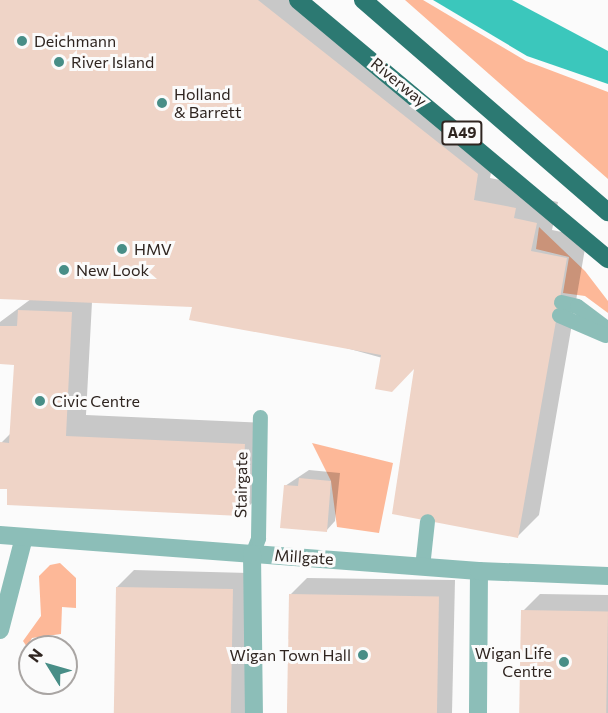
<!DOCTYPE html>
<style>
body{margin:0}
#map{position:relative;width:608px;height:713px;overflow:hidden;background:#fbfbfb;font-family:Commissioner,sans-serif}
div>[style]{position:absolute}
.green>*{inset:0;background:#fdb898}
.water>*{inset:0;background:#3bc7bc}
.shadow>*{inset:0;background:#0003}
.building>*{inset:0;background:#efd4c7;transform-origin:0 0}
.service>*{height:15px;margin:-7.5px;padding:0 7.5px;transform-origin:7.5px;border-radius:7.5px;background:#8cbeb8}
.pedestrian>*{height:18px;margin:-9px;padding:0 9px;transform-origin:9px;border-radius:9px;background:#8cbeb8}
.minor>*{height:18px;margin:-9px;padding:0 9px;transform-origin:9px;border-radius:9px;background:#8cbeb8}
.trunk>*{height:18px;margin:-9px;padding:0 9px;transform-origin:9px;border-radius:9px;background:#2c7972}
.dots>*{width:16px;height:16px;translate:-50% -50%;box-sizing:border-box;border:3px solid #fbfbfb;border-radius:50%}
span{translate:-50% -50%;white-space:nowrap;text-align:center;line-height:1.15;-webkit-text-stroke:6px #fbfbfb;paint-order:stroke}
.shield-label span{padding:2px 4px;background:#fbfbfb;border:2px solid;border-radius:4px;-webkit-text-stroke-width:0}
.shield-label{font-size:15px;color:#2f2520;font-weight:700}
.poi-label{font-size:16px;color:#2f2520}
.left{translate:0 -50%;text-align:left}
.right{translate:-100% -50%;text-align:right}
.street-label{font-size:16px;color:#2f2520}
.north{position:absolute;left:18px;top:635px;width:60px;height:60px;box-sizing:border-box;background:#fbfbfb;border:2px solid #a9a5a3;border-radius:50%;rotate:307deg;font-size:16px;font-weight:700;line-height:24px;text-align:center;color:#2f2520}
.north::after{content:'';display:block;margin:auto;width:21px;height:27px;background:#488e87;clip-path:polygon(50% 0,100% 100%,50% 72%,0 100%)}
</style>
<div id="map">
<div class="green">
<div style="clip-path:polygon(405px 0,423px 0,526px 61px,608px 92px,608px 179px)"></div>
<div style="clip-path:polygon(539px 227px,585px 271px,608px 301px,608px 313px,585px 296px,563px 293px,569px 257px,536px 249px)"></div>
<div style="clip-path:polygon(312px 443px,393px 463px,379px 533px,337px 527px,331px 481px)"></div>
<div style="clip-path:polygon(60px 563px,76px 578px,76px 608px,62px 607px,61px 634px,32px 638px,27px 647px,23px 641px,41px 616px,39px 576px,50px 565px)"></div>
</div>
<div class="water">
<div style="clip-path:polygon(433px 0,512px 0,608px 51px,608px 84px,527px 56px)"></div>
</div>
<div class="shadow">
<div style="clip-path:polygon(0 0,292px 0,494px 157px,490px 178px,536px 187px,534px 197px,558px 202px,552px 230px,587px 237px,539px 515px,518px 536px,393px 513px,415px 367px,194px 306px,92px 302px,86px 415px,265px 423px,262px 493px,241px 514px,0 487px,1px 443px,11px 433px,15px 364px,0 363px,0 322px,31px 299px,0 297px)"></div>
<div style="clip-path:polygon(309px 470px,340px 473px,335px 521px,326px 531px,285px 486px)"></div>
<div style="clip-path:polygon(134px 570px,249px 573px,246px 713px,115px 713px,117px 587px)"></div>
<div style="clip-path:polygon(307px 578px,455px 580px,452px 713px,288px 713px,291px 594px)"></div>
<div style="clip-path:polygon(540px 594px,608px 595px,608px 713px,521px 713px,523px 611px)"></div>
</div>
<div class="building">
<div style="clip-path:polygon(0 0,258px 0,478px 174px,474px 200px,516px 208px,514px 218px,537px 223px,531px 251px,567px 258px,518px 538px,392px 514px,414px 369px,392px 392px,375px 389px,381px 355px,189px 320px,192px 307px,0 299px)"></div>
<div style="clip-path:polygon(18px 310px,72px 312px,66px 436px,245px 444px,241px 516px,7px 505px,7px 489px,0 489px,0 442px,9px 443px,14px 365px,0 364px,0 326px,17px 326px)"></div>
<div style="clip-path:polygon(299px 478px,331px 481px,327px 532px,280px 528px,284px 485px,298px 486px)"></div>
<div style="left:116px;top:587px;width:117px;height:126px;rotate:1deg"></div>
<div style="left:289px;top:594px;width:150px;height:119px;rotate:1deg"></div>
<div style="left:521px;top:610px;width:87px;height:103px;rotate:1deg"></div>
</div>
<div class="service">
<div style="left:561px;top:302px;width:16px;rotate:14deg"></div>
<div style="left:577px;top:306px;width:39px;rotate:37deg"></div>
<div style="left:559px;top:315px;width:50px;rotate:23.5deg"></div>
<div style="left:252px;top:554px;width:17px;rotate:-69deg"></div>
<div style="left:258px;top:538px;width:121px;rotate:-89.1deg"></div>
<div style="left:422px;top:567px;width:46px;rotate:-83.8deg"></div>
</div>
<div class="pedestrian">
<div style="left:0;top:630px;width:96px;rotate:-75.5deg"></div>
<div style="left:478px;top:713px;width:142px;rotate:-89.6deg"></div>
</div>
<div class="minor">
<div style="left:0;top:535px;width:480px;rotate:4.3deg"></div>
<div style="left:479px;top:571px;width:129px;rotate:2.2deg"></div>
<div style="left:252px;top:554px;width:159px;rotate:89.3deg"></div>
</div>
<div class="trunk">
<div style="left:298px;top:0;width:404px;rotate:39.9deg"></div>
<div style="left:363px;top:0;width:324px;rotate:40.9deg"></div>
</div>
<div class="dots">
<div style="left:22px;top:41px;background:#488e87"></div>
<div style="left:59px;top:62px;background:#488e87"></div>
<div style="left:162px;top:103px;background:#488e87"></div>
<div style="left:122px;top:249px;background:#488e87"></div>
<div style="left:64px;top:270px;background:#488e87"></div>
<div style="left:40px;top:401px;background:#488e87"></div>
<div style="left:363px;top:655px;background:#488e87"></div>
<div style="left:564px;top:662px;background:#488e87"></div>
</div>
<div class="shield-label">
<span style="left:462px;top:133px">A49</span>
</div>
<div class="poi-label">
<span class="left" style="left:34px;top:41px">Deichmann</span>
<span class="left" style="left:71px;top:62px">River Island</span>
<span class="left" style="left:174px;top:103px">Holland<br>&amp; Barrett</span>
<span class="left" style="left:134px;top:249px">HMV</span>
<span class="left" style="left:76px;top:270px">New Look</span>
<span class="left" style="left:52px;top:401px">Civic Centre</span>
<span class="right" style="left:552px;top:662px">Wigan Life<br>Centre</span>
<span class="right" style="left:351px;top:655px">Wigan Town Hall</span>
</div>
<div class="street-label">
<span style="left:399px;top:82px;rotate:39deg">Riverway</span>
<span style="left:241px;top:485px;rotate:-89deg">Stairgate</span>
<span style="left:304px;top:557px;rotate:4deg">Millgate</span>
</div>
<div class="north">N</div>
</div>
